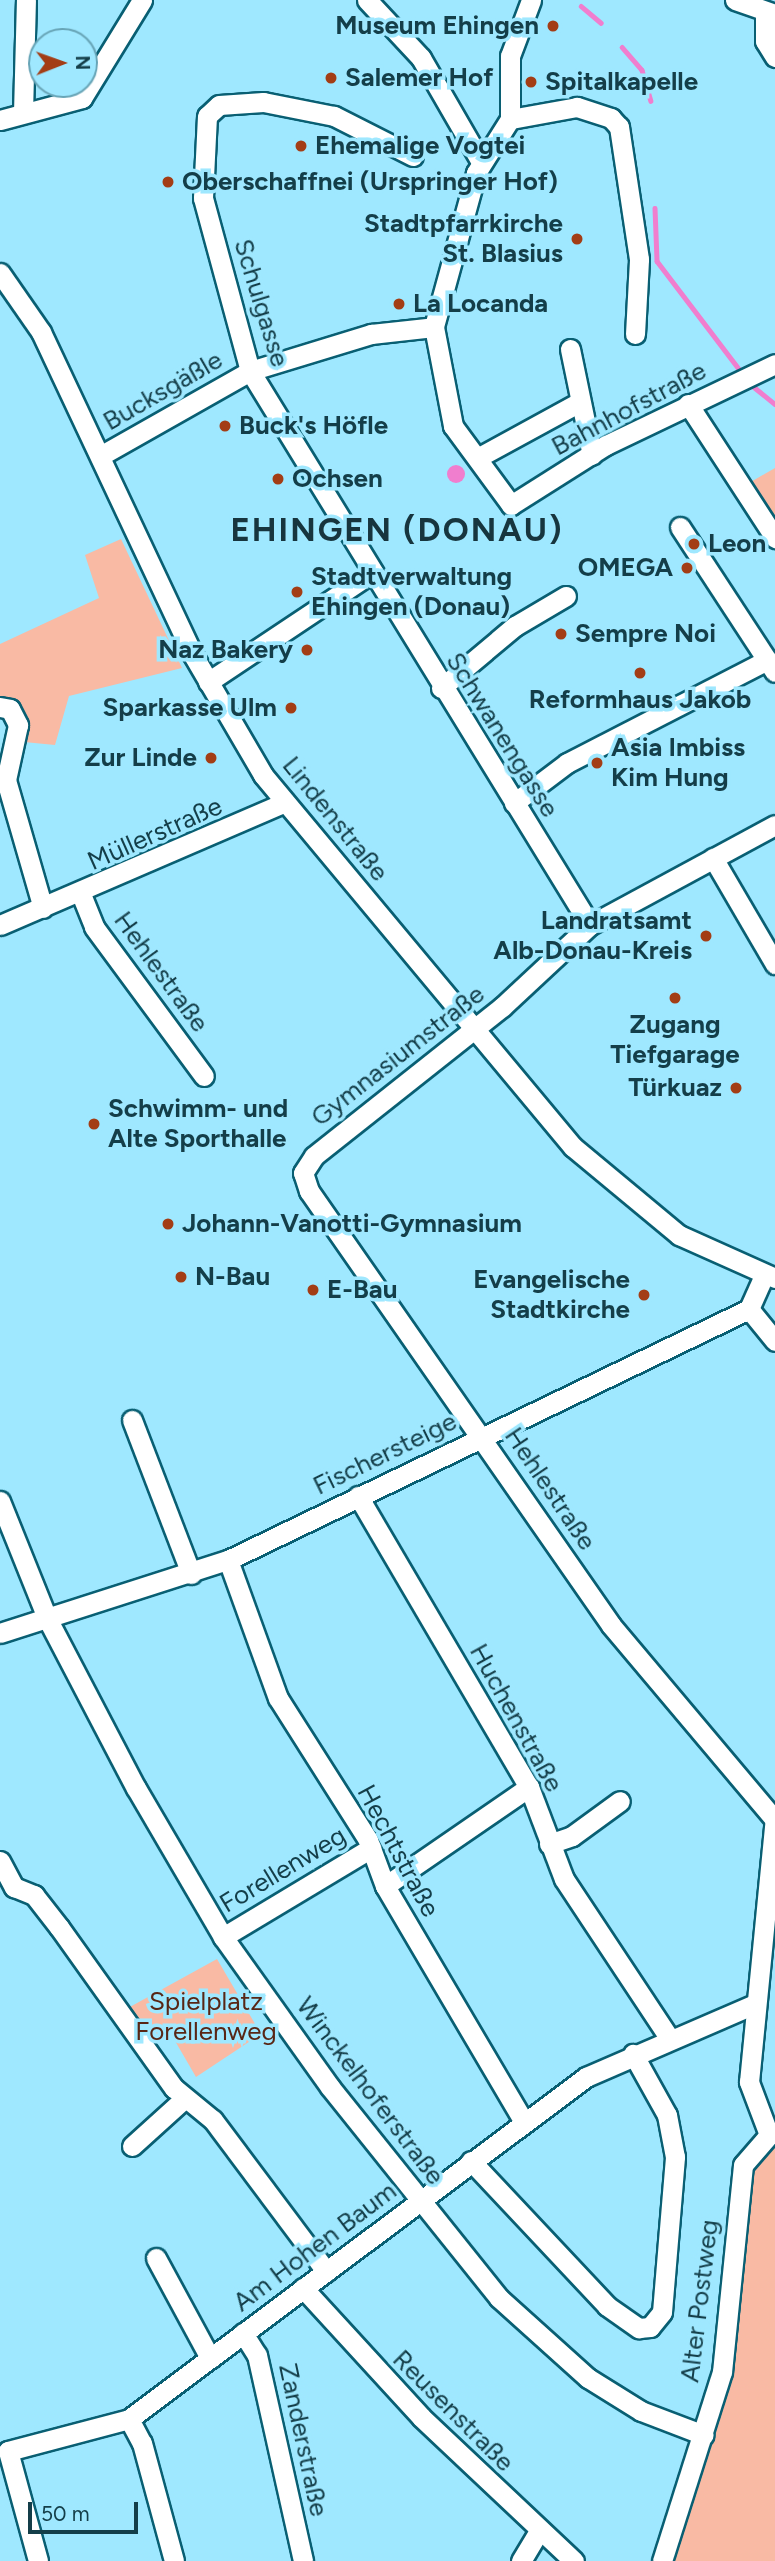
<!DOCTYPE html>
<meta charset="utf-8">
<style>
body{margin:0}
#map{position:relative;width:775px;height:2561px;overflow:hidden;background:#9fe8ff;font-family:Figtree,sans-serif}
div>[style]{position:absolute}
.green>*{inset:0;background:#f9baa4}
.water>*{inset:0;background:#f07ece}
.round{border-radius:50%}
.stream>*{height:4.5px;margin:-2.25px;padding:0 2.25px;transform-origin:2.25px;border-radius:2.25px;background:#f07ece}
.roads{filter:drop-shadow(2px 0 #095f73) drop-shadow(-2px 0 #095f73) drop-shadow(0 2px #095f73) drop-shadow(0 -2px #095f73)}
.minor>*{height:19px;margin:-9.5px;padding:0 9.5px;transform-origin:9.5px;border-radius:9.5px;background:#fff}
.dots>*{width:19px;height:19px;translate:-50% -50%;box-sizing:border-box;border:4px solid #9fe8ff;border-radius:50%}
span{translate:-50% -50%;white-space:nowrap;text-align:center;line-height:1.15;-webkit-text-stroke:7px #9fe8ff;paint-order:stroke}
.poi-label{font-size:26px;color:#143e49;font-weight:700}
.right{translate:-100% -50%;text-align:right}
.left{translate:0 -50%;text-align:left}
.street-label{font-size:26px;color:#143e49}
.park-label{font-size:26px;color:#582615}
.district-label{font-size:33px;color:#17353e;font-weight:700;letter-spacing:2px}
.north{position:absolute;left:28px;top:28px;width:70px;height:70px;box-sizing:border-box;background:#9fe8ff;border:2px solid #67a4b6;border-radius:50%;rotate:89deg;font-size:19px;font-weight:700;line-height:28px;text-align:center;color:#143e49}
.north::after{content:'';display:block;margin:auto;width:24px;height:32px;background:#a33d15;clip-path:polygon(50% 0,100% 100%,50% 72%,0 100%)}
.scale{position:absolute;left:28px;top:2502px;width:110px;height:32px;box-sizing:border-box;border:4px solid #143e49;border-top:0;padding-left:9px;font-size:21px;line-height:24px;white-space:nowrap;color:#143e49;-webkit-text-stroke:5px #9fe8ff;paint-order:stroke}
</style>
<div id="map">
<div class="green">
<div style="clip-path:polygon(775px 468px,775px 524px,749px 483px)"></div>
<div style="clip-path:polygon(121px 539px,182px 668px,69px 696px,55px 745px,24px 742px,20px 705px,0 700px,0 644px,99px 598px,85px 555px)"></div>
<div style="clip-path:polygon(217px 1959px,261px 2034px,196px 2077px,171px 2034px,150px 2033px,128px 2008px)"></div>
<div style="clip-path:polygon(775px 2132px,775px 2561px,662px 2561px,704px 2435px,739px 2190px)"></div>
</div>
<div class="water">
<div class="round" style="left:447px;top:465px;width:18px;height:18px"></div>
</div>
<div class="stream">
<div style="left:581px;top:6px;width:26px;rotate:40deg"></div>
<div style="left:622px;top:47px;width:30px;rotate:49deg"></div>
<div style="left:642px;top:70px;width:32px;rotate:74deg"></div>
<div style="left:655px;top:208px;width:53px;rotate:87.8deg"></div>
<div style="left:657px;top:261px;width:141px;rotate:52.8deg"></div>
<div style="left:749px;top:383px;width:33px;rotate:39deg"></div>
</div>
<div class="roads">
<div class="minor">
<div style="left:367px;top:0;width:79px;rotate:47deg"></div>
<div style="left:421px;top:58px;width:120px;rotate:60deg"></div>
<div style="left:735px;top:0;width:42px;rotate:19.3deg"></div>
<div style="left:765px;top:12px;width:29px;rotate:90deg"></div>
<div style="left:765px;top:41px;width:19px;rotate:58deg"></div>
<div style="left:23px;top:113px;width:113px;rotate:-88.5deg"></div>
<div style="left:510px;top:119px;width:63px;rotate:-90deg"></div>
<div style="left:510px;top:56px;width:60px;rotate:-69.4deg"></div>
<div style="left:0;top:120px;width:85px;rotate:-15deg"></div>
<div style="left:82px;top:98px;width:115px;rotate:-58.5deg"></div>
<div style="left:413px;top:156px;width:89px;rotate:-153.1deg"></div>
<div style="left:334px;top:116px;width:72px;rotate:-168.8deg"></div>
<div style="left:263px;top:102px;width:44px;rotate:176.1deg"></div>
<div style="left:219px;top:105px;width:16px;rotate:137deg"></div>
<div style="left:207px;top:116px;width:82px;rotate:92.8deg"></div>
<div style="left:203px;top:198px;width:179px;rotate:74.8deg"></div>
<div style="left:250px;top:371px;width:650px;rotate:58.46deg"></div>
<div style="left:0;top:273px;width:72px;rotate:55.2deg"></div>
<div style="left:41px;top:332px;width:357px;rotate:64.8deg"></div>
<div style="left:193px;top:655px;width:139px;rotate:59.7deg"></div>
<div style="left:263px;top:775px;width:484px;rotate:50.2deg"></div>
<div style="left:573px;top:1147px;width:138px;rotate:39.7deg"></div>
<div style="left:679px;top:1235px;width:105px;rotate:24.1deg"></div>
<div style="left:635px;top:334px;width:75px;rotate:-86.9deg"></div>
<div style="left:639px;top:259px;width:134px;rotate:-98.6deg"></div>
<div style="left:619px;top:127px;width:12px;rotate:-132deg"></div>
<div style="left:611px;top:118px;width:36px;rotate:-162deg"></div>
<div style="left:577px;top:107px;width:68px;rotate:169.8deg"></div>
<div style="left:510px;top:119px;width:64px;rotate:122.2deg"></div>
<div style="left:476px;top:173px;width:160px;rotate:105.3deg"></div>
<div style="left:434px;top:327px;width:101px;rotate:79.1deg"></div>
<div style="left:453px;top:426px;width:98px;rotate:53.7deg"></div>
<div style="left:511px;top:505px;width:112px;rotate:-32.3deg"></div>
<div style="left:606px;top:445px;width:187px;rotate:-25.6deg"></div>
<div style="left:570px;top:349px;width:108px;rotate:78.3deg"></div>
<div style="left:688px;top:404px;width:160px;rotate:57deg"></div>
<div style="left:100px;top:456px;width:172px;rotate:-29.5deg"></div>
<div style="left:250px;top:371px;width:127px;rotate:-17deg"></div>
<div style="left:371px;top:334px;width:63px;rotate:-6.3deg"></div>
<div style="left:479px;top:457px;width:115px;rotate:-28.6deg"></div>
<div style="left:680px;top:527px;width:173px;rotate:56.8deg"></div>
<div style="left:208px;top:682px;width:198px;rotate:-33.7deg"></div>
<div style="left:441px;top:688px;width:97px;rotate:-40deg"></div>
<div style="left:515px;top:626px;width:59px;rotate:-30.5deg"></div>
<div style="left:0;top:707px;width:10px;rotate:11deg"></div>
<div style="left:10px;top:709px;width:18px;rotate:63deg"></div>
<div style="left:18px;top:725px;width:56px;rotate:102.3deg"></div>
<div style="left:6px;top:780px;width:133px;rotate:73.9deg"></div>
<div style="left:514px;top:803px;width:66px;rotate:-37deg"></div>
<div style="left:567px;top:763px;width:225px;rotate:-27.2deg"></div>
<div style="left:713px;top:858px;width:123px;rotate:59.7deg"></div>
<div style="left:81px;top:894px;width:35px;rotate:68deg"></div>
<div style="left:94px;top:927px;width:185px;rotate:53.6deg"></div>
<div style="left:0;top:925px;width:310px;rotate:-23.3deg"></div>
<div style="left:749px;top:1309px;width:41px;rotate:50.9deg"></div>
<div style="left:132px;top:1420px;width:165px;rotate:69deg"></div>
<div style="left:358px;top:1496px;width:338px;rotate:59.6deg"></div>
<div style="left:529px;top:1787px;width:98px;rotate:69.2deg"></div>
<div style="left:564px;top:1879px;width:188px;rotate:56.5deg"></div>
<div style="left:0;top:1501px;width:126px;rotate:68.1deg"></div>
<div style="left:47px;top:1618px;width:192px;rotate:62.4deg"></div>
<div style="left:136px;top:1788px;width:173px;rotate:59.7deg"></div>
<div style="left:223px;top:1937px;width:184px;rotate:54.5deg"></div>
<div style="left:330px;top:2087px;width:270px;rotate:51.3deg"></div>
<div style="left:499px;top:2298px;width:120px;rotate:42deg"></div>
<div style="left:588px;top:2378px;width:62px;rotate:31.9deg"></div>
<div style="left:641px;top:2411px;width:67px;rotate:20.9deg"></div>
<div style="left:228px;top:1560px;width:147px;rotate:70.1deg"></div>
<div style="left:278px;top:1698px;width:168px;rotate:57.6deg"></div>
<div style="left:368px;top:1840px;width:49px;rotate:69.7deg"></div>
<div style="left:385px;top:1886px;width:272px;rotate:59.5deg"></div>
<div style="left:0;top:1633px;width:239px;rotate:-17.8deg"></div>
<div style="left:228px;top:1560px;width:578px;rotate:-25.72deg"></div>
<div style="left:749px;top:1309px;width:37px;rotate:-66deg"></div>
<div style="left:775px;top:1820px;width:255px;rotate:-130.1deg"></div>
<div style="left:611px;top:1625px;width:529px;rotate:-124.83deg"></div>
<div style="left:309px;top:1191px;width:19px;rotate:-108deg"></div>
<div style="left:303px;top:1173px;width:20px;rotate:-57deg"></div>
<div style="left:314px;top:1156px;width:240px;rotate:-38.4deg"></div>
<div style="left:502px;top:1007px;width:120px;rotate:-43deg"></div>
<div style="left:590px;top:925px;width:210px;rotate:-28.4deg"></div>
<div style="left:549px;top:1844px;width:24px;rotate:-19deg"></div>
<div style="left:572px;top:1836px;width:59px;rotate:-36.1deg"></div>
<div style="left:0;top:1861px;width:30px;rotate:62deg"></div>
<div style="left:14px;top:1887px;width:22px;rotate:22deg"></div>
<div style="left:34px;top:1895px;width:41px;rotate:52deg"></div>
<div style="left:59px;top:1927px;width:198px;rotate:54.5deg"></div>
<div style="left:174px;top:2088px;width:50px;rotate:39.4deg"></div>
<div style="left:213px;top:2120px;width:189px;rotate:53.2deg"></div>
<div style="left:385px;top:1886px;width:175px;rotate:-34.5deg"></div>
<div style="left:223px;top:1937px;width:173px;rotate:-31deg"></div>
<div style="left:132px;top:2146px;width:70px;rotate:-42.1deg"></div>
<div style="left:471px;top:2161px;width:199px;rotate:46.8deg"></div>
<div style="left:607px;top:2306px;width:39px;rotate:35deg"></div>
<div style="left:639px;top:2328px;width:11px;rotate:-5deg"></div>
<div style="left:650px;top:2327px;width:19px;rotate:-51deg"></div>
<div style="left:662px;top:2312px;width:156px;rotate:-85.2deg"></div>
<div style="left:675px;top:2157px;width:43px;rotate:-100.8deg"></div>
<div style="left:667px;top:2115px;width:70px;rotate:-119.1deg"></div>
<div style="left:156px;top:2258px;width:114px;rotate:61.6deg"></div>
<div style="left:303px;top:2288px;width:175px;rotate:47.5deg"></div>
<div style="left:421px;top:2417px;width:210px;rotate:43.3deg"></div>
<div style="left:243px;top:2333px;width:26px;rotate:58deg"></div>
<div style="left:257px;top:2355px;width:211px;rotate:77.4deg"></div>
<div style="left:129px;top:2419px;width:27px;rotate:62deg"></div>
<div style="left:142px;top:2443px;width:122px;rotate:74.8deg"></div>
<div style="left:8px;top:2451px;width:125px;rotate:-14.8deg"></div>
<div style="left:129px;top:2419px;width:571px;rotate:-36.81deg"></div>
<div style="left:586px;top:2077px;width:184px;rotate:-23.4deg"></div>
<div style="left:8px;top:2451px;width:114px;rotate:74.7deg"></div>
<div style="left:521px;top:2561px;width:33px;rotate:-59deg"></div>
<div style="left:662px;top:2561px;width:198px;rotate:-72.4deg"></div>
<div style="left:722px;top:2372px;width:208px;rotate:-84.2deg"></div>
<div style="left:743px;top:2165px;width:40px;rotate:-49deg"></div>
<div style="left:769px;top:2135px;width:57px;rotate:-110.7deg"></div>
<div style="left:749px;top:2082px;width:268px;rotate:-84.4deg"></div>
</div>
</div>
<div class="dots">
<div style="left:553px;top:26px;background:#a33d15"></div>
<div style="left:331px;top:78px;background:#a33d15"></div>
<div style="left:531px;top:82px;background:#a33d15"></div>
<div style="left:301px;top:146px;background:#a33d15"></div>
<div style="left:168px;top:182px;background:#a33d15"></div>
<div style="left:577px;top:239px;background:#a33d15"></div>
<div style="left:399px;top:304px;background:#a33d15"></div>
<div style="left:225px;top:426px;background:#a33d15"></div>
<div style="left:278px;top:479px;background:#a33d15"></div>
<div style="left:694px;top:544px;background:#a33d15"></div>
<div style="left:687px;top:568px;background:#a33d15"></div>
<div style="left:297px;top:592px;background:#a33d15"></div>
<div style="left:561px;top:634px;background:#a33d15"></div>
<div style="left:307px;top:650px;background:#a33d15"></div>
<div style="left:640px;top:673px;background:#a33d15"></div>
<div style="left:291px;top:708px;background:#a33d15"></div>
<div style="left:211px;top:758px;background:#a33d15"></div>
<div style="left:597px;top:763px;background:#a33d15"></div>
<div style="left:706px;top:936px;background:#a33d15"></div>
<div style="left:675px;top:998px;background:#a33d15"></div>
<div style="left:736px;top:1088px;background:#a33d15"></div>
<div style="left:94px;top:1124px;background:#a33d15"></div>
<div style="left:168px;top:1224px;background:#a33d15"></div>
<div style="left:181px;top:1277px;background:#a33d15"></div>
<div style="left:313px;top:1290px;background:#a33d15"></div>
<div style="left:644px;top:1295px;background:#a33d15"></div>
</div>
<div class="poi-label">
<span class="right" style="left:539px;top:26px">Museum Ehingen</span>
<span class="left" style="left:345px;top:78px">Salemer Hof</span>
<span class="left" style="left:545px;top:82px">Spitalkapelle</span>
<span class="left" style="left:315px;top:146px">Ehemalige Vogtei</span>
<span class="left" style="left:182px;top:182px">Oberschaffnei (Urspringer Hof)</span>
<span class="right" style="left:563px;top:239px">Stadtpfarrkirche<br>St. Blasius</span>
<span class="left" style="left:413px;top:304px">La Locanda</span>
<span class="left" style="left:239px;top:426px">Buck's Höfle</span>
<span class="left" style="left:292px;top:479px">Ochsen</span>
<span class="left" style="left:708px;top:544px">Leon</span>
<span class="right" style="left:673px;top:568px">OMEGA</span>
<span class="left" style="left:311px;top:592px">Stadtverwaltung<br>Ehingen (Donau)</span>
<span class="left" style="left:575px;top:634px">Sempre Noi</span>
<span class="right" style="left:293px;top:650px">Naz Bakery</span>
<span style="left:640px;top:700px">Reformhaus Jakob</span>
<span class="right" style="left:277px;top:708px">Sparkasse Ulm</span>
<span class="left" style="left:611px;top:763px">Asia Imbiss<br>Kim Hung</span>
<span class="right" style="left:197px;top:758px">Zur Linde</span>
<span class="right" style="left:692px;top:936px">Landratsamt<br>Alb-Donau-Kreis</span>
<span style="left:675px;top:1040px">Zugang<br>Tiefgarage</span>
<span class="right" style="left:722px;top:1088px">Türkuaz</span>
<span class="left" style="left:108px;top:1124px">Schwimm- und<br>Alte Sporthalle</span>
<span class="left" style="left:182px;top:1224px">Johann-Vanotti-Gymnasium</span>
<span class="left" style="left:195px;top:1277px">N-Bau</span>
<span class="right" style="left:630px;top:1295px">Evangelische<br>Stadtkirche</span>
<span class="left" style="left:327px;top:1290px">E-Bau</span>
</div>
<div class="street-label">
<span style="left:261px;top:303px;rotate:73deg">Schulgasse</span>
<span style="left:163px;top:391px;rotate:-30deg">Bucksgäßle</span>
<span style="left:629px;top:409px;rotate:-28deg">Bahnhofstraße</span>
<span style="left:502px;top:735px;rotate:58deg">Schwanengasse</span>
<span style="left:335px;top:819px;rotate:51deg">Lindenstraße</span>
<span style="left:155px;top:834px;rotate:-24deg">Müllerstraße</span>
<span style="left:161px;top:972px;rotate:54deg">Hehlestraße</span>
<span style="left:398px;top:1056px;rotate:-38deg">Gymnasiumstraße</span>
<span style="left:385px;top:1454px;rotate:-26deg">Fischersteige</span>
<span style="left:550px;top:1489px;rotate:56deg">Hehlestraße</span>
<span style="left:516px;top:1718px;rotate:61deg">Huchenstraße</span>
<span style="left:398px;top:1851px;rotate:62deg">Hechtstraße</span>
<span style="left:283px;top:1870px;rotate:-31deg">Forellenweg</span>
<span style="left:370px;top:2091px;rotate:53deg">Winckelhoferstraße</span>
<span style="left:315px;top:2247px;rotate:-37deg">Am Hohen Baum</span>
<span style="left:700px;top:2301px;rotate:-83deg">Alter Postweg</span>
<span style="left:453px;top:2411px;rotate:45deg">Reusenstraße</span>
<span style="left:303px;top:2440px;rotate:78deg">Zanderstraße</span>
</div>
<div class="park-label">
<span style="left:206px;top:2017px">Spielplatz<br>Forellenweg</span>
</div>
<div class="district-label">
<span style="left:397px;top:530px">EHINGEN (DONAU)</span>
</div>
<div class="north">N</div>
<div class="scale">50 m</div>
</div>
